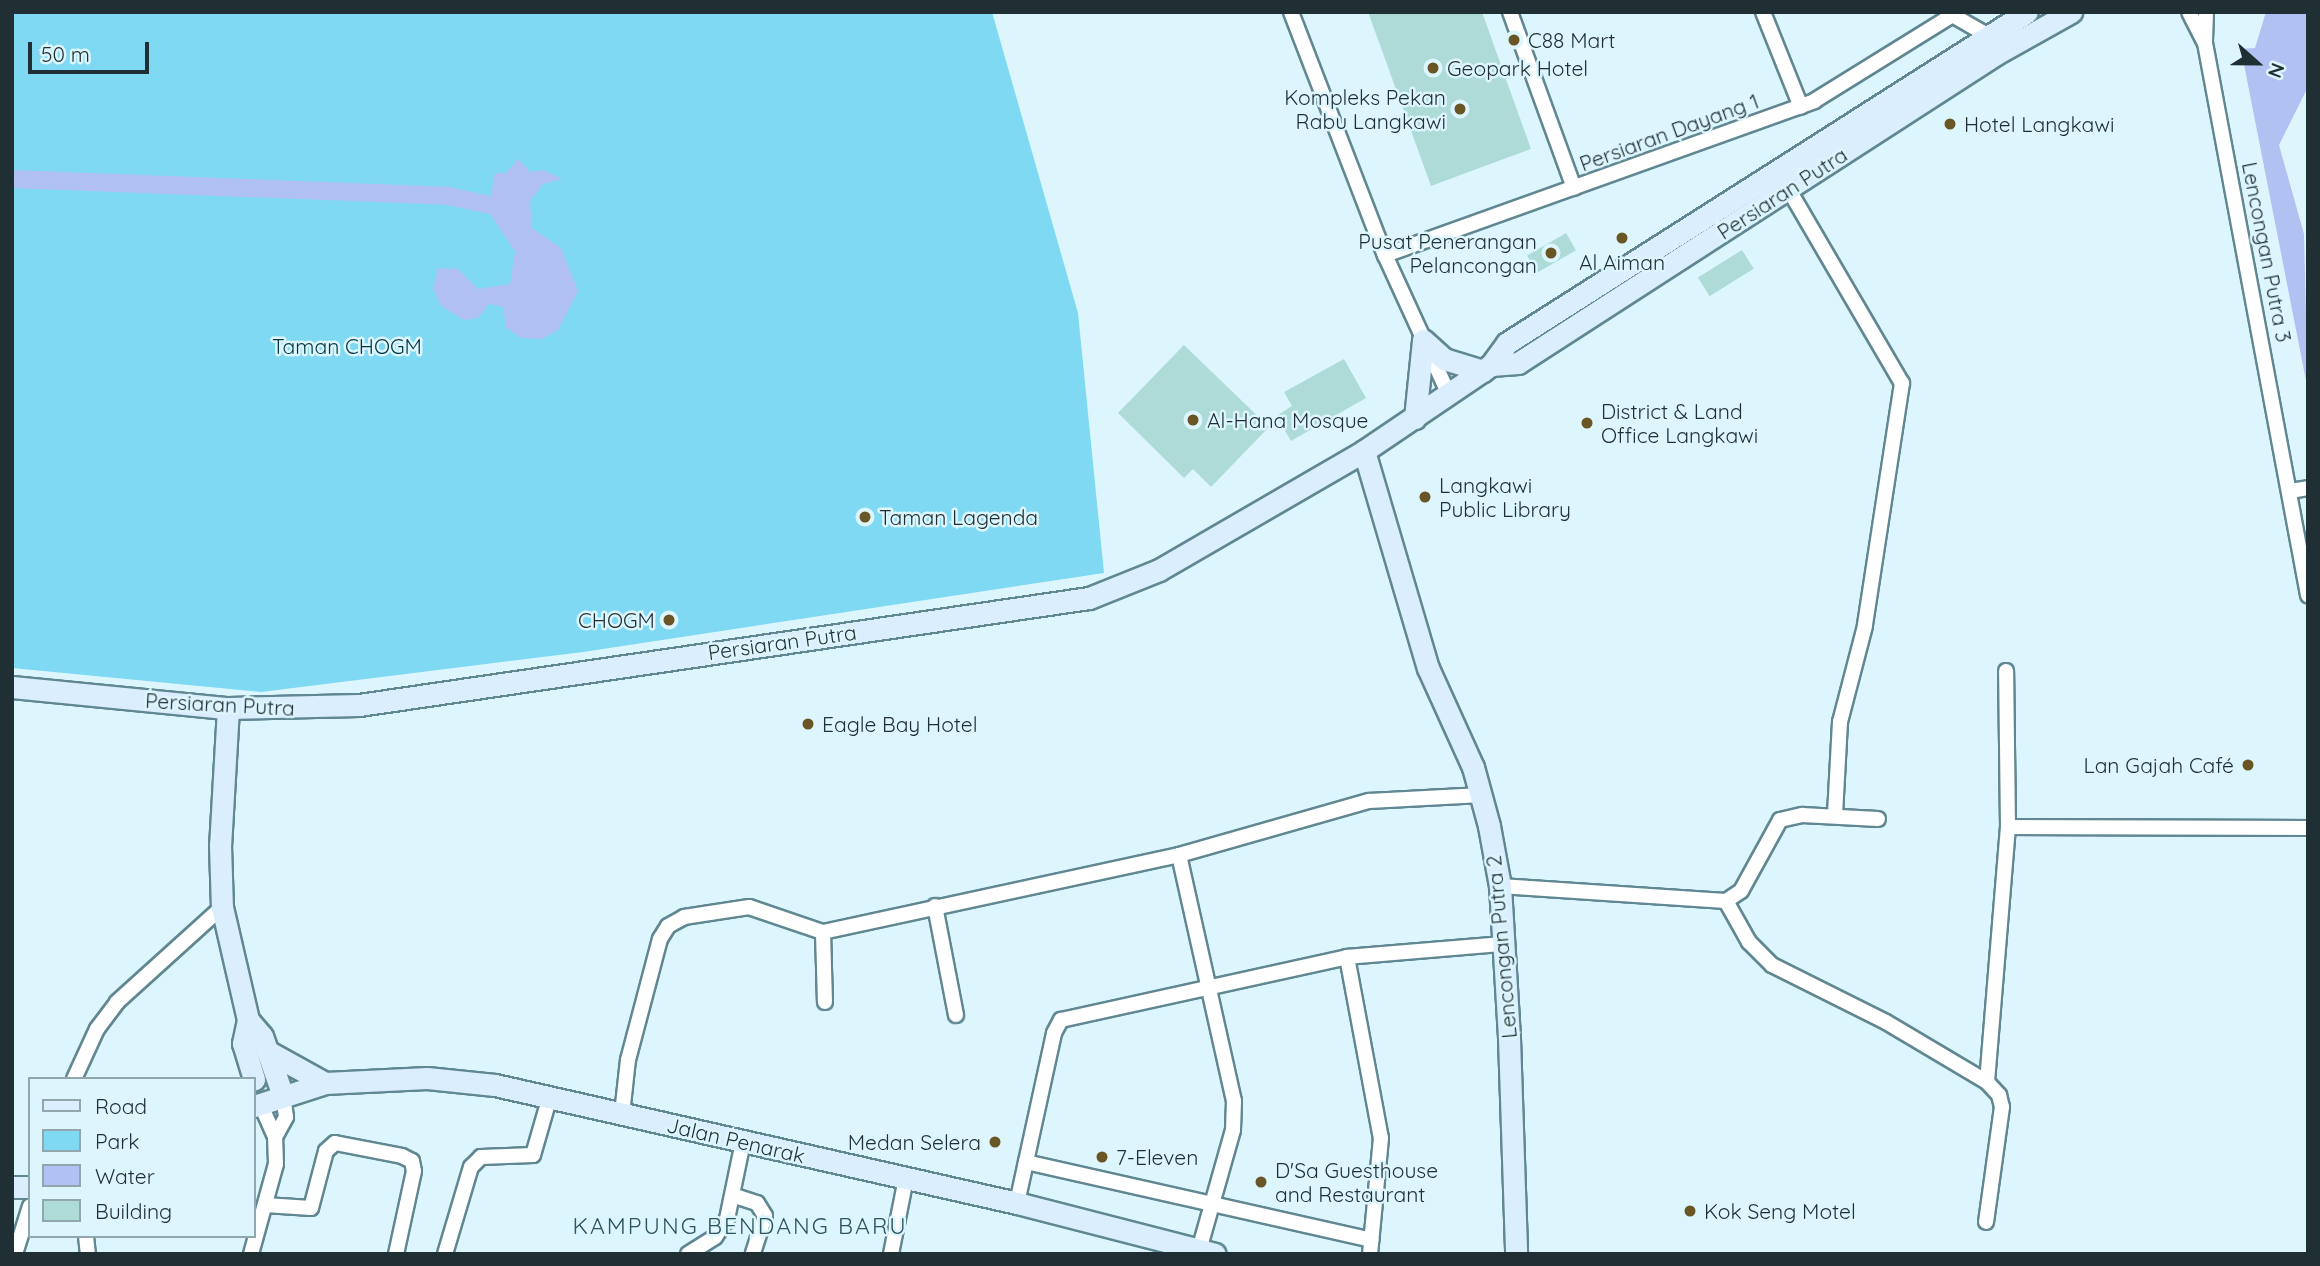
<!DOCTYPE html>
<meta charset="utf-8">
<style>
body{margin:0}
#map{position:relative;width:2320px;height:1266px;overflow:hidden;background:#ddf6fe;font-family:Quicksand,sans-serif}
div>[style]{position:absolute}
.green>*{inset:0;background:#7fd9f2}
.water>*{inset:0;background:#b1c2f2}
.canal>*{height:18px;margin:-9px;padding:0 9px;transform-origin:9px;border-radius:9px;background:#b1c2f2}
.building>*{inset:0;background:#aedbd8;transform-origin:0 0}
.roads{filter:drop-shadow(2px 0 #608792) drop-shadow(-2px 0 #608792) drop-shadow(0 2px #608792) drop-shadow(0 -2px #608792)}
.street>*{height:14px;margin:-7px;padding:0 7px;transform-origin:7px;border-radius:7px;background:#fff}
.secondary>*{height:21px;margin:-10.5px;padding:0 10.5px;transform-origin:10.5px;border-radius:10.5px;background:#daeefe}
.dots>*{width:19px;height:19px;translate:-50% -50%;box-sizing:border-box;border:4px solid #ddf6fe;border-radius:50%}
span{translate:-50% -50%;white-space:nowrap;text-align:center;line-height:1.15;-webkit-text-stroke:5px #ddf6fe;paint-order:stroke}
.poi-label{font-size:21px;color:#1f2f34}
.left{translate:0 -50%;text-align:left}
.right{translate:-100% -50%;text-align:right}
.street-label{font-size:21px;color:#1f2f34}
.park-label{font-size:21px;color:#003946}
.neighbourhood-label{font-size:23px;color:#2e545f;letter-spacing:2px}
.frame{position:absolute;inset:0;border:14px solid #1f2f34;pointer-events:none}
.legend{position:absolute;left:28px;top:1077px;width:228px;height:161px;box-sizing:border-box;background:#ddf6fe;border:2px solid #91a6ad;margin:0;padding:9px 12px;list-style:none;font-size:21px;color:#1f2f34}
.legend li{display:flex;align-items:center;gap:14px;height:35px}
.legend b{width:35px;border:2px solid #91a6ad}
.north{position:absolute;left:2222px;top:28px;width:70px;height:70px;-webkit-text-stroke:5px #ddf6fe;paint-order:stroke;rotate:111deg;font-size:19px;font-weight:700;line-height:28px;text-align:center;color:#1f2f34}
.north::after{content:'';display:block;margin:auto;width:24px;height:32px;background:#1f2f34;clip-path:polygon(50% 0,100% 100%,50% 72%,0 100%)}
.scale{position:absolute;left:28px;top:42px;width:121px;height:32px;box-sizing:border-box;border:4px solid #1f2f34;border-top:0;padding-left:9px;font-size:21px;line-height:24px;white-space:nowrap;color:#1f2f34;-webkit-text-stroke:5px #ddf6fe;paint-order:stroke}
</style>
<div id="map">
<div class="green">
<div style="clip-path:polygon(12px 12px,992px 12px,1078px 313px,1104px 573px,583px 652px,261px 692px,12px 668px)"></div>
</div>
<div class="water">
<div style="clip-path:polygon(2266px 12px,2308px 12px,2308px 87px,2279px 145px,2304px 234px,2308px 391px,2241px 49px,2255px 48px)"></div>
<div style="clip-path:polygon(518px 159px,531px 172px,543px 170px,562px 179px,543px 184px,530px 201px,532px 228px,561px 248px,578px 291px,558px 330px,542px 339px,521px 338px,506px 327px,503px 307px,489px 304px,478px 318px,464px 320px,441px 306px,433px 289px,438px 268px,458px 269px,478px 289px,510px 284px,515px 252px,489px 212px,490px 200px,495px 173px,506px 173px)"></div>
</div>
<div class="canal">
<div style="left:12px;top:179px;width:436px;rotate:2.2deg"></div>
<div style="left:448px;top:196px;width:43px;rotate:12.1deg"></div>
</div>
<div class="building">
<div style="clip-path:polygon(1368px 12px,1482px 12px,1531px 149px,1431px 186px)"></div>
<div style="left:1566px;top:233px;width:20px;height:45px;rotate:60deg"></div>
<div style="left:1742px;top:250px;width:22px;height:52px;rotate:58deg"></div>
<div style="clip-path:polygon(1184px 345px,1269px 427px,1211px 487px,1193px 469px,1184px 478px,1118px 413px)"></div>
<div style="clip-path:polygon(1344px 359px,1366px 398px,1291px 441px,1276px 416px,1292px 406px,1284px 392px)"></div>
</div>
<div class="roads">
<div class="street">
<div style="left:1291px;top:12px;width:261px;rotate:68.9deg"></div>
<div style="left:1385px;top:255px;width:154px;rotate:65.4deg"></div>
<div style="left:1510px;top:12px;width:187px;rotate:70deg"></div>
<div style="left:1763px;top:12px;width:102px;rotate:68.2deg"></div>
<div style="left:1947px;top:12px;width:46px;rotate:29.9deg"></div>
<div style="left:2189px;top:12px;width:33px;rotate:63deg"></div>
<div style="left:2206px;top:12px;width:31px;rotate:92deg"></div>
<div style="left:2205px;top:43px;width:562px;rotate:79.43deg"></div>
<div style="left:1789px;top:190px;width:224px;rotate:59.7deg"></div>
<div style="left:1902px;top:383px;width:246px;rotate:98.7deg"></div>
<div style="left:1865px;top:626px;width:99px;rotate:104.6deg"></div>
<div style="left:1840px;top:722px;width:93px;rotate:93.1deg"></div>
<div style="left:1385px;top:255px;width:456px;rotate:-19.7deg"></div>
<div style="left:1814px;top:101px;width:161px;rotate:-31.8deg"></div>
<div style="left:2290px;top:491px;width:18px;rotate:-9deg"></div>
<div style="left:2008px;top:827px;width:300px;rotate:0.2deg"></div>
<div style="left:1179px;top:855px;width:252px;rotate:77.4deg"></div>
<div style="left:1234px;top:1101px;width:29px;rotate:92deg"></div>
<div style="left:1233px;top:1130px;width:125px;rotate:105.8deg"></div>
<div style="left:1500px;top:886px;width:226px;rotate:3.8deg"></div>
<div style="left:1726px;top:901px;width:18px;rotate:-34deg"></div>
<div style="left:1741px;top:891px;width:81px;rotate:-61.2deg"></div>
<div style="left:1780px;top:820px;width:23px;rotate:-13deg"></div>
<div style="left:1802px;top:815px;width:76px;rotate:3deg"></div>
<div style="left:1726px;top:901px;width:47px;rotate:60.7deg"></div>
<div style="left:1749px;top:942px;width:33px;rotate:45deg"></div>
<div style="left:1772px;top:965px;width:127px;rotate:26.6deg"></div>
<div style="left:1886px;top:1022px;width:117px;rotate:30.7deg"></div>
<div style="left:1987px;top:1082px;width:18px;rotate:47deg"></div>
<div style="left:1999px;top:1095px;width:12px;rotate:76deg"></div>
<div style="left:2002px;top:1107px;width:116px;rotate:97.9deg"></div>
<div style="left:935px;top:906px;width:111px;rotate:79.1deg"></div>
<div style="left:823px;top:932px;width:70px;rotate:88.4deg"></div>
<div style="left:1347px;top:957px;width:184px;rotate:79.4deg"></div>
<div style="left:1381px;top:1138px;width:117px;rotate:95.4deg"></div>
<div style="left:74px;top:1079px;width:55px;rotate:-65.3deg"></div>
<div style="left:97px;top:1029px;width:34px;rotate:-53deg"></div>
<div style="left:117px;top:1002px;width:142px;rotate:-42.1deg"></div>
<div style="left:1987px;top:1082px;width:256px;rotate:-85.3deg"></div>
<div style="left:2008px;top:827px;width:156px;rotate:-90.7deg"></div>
<div style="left:260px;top:1103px;width:37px;rotate:66deg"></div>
<div style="left:622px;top:1114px;width:54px;rotate:-83.7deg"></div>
<div style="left:628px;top:1060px;width:125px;rotate:-75.2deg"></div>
<div style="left:660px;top:939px;width:15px;rotate:-58deg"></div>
<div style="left:668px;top:926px;width:18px;rotate:-29deg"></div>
<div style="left:684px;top:917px;width:66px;rotate:-8.7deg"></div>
<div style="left:749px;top:907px;width:78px;rotate:18.7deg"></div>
<div style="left:823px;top:932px;width:364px;rotate:-12.2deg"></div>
<div style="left:1179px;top:855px;width:198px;rotate:-15.9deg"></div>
<div style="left:1369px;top:801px;width:113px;rotate:-3deg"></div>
<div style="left:1026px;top:1162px;width:354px;rotate:12.7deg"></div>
<div style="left:735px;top:1196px;width:23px;rotate:18deg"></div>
<div style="left:757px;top:1203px;width:15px;rotate:58deg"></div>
<div style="left:765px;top:1216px;width:40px;rotate:108deg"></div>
<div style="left:1017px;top:1203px;width:174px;rotate:-77.7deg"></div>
<div style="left:1054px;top:1033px;width:15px;rotate:-62deg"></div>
<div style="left:1061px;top:1020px;width:293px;rotate:-12.4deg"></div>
<div style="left:1347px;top:957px;width:156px;rotate:-4.8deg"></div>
<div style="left:265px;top:1205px;width:46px;rotate:3.7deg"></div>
<div style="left:311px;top:1208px;width:59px;rotate:-75.3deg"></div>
<div style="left:326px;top:1151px;width:12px;rotate:-42deg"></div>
<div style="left:335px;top:1143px;width:68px;rotate:11deg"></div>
<div style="left:402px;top:1156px;width:11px;rotate:27deg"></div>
<div style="left:412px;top:1161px;width:10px;rotate:79deg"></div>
<div style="left:414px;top:1171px;width:85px;rotate:102.2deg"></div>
<div style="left:86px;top:1236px;width:18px;rotate:84deg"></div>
<div style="left:15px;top:1254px;width:50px;rotate:-72.6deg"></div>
<div style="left:251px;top:1254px;width:93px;rotate:-74.5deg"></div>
<div style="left:276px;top:1164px;width:27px;rotate:-92deg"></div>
<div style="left:275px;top:1137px;width:23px;rotate:-61deg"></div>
<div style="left:286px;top:1117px;width:21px;rotate:-98deg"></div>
<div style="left:445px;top:1254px;width:91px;rotate:-73.4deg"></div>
<div style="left:471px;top:1167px;width:14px;rotate:-45deg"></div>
<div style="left:481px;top:1157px;width:52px;rotate:-2.2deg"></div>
<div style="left:533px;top:1155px;width:61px;rotate:-73.9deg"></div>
<div style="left:688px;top:1254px;width:32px;rotate:-32deg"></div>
<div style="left:715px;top:1237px;width:22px;rotate:-56deg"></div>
<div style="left:727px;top:1219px;width:79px;rotate:-78.3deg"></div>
<div style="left:891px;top:1254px;width:77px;rotate:-78.8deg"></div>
</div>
<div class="secondary">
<div style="left:1423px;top:340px;width:28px;rotate:42deg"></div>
<div style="left:1444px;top:359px;width:41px;rotate:17.1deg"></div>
<div style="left:1491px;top:365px;width:27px;rotate:-4deg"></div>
<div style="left:1518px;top:363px;width:569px;rotate:-32.88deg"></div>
<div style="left:1996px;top:54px;width:86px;rotate:-29.2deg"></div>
<div style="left:1415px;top:418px;width:78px;rotate:-84.1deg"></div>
<div style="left:1364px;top:451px;width:226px;rotate:73.6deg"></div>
<div style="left:1428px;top:668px;width:109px;rotate:65.6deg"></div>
<div style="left:1473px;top:767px;width:61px;rotate:74.8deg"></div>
<div style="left:1489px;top:826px;width:61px;rotate:79.6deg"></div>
<div style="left:1500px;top:886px;width:152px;rotate:86.6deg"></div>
<div style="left:1509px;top:1038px;width:216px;rotate:88.1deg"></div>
<div style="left:12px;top:687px;width:217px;rotate:5.6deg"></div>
<div style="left:228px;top:708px;width:131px;rotate:-1.3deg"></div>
<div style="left:359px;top:705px;width:738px;rotate:-8.34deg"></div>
<div style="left:1089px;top:598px;width:75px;rotate:-21.8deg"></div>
<div style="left:1159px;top:570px;width:237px;rotate:-30.1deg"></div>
<div style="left:1364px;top:451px;width:153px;rotate:-34.1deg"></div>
<div style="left:1491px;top:365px;width:27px;rotate:-54deg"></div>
<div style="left:1507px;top:343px;width:616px;rotate:-32.48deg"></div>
<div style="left:228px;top:708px;width:137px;rotate:93.3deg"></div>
<div style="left:220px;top:845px;width:62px;rotate:88.2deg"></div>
<div style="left:222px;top:907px;width:116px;rotate:77deg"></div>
<div style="left:248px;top:1020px;width:21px;rotate:49deg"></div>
<div style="left:262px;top:1036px;width:64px;rotate:70.7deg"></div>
<div style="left:248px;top:1020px;width:24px;rotate:102deg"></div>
<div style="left:243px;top:1043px;width:38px;rotate:73deg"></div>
<div style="left:267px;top:1051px;width:66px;rotate:28.9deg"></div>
<div style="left:254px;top:1106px;width:75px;rotate:-17.9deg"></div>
<div style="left:325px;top:1083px;width:102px;rotate:-2.8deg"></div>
<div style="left:427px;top:1078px;width:68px;rotate:5.9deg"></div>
<div style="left:495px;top:1085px;width:535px;rotate:12.74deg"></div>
<div style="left:1017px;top:1203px;width:204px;rotate:14.4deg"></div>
<div style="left:12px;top:1187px;width:18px"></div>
</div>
</div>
<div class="dots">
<div style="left:1514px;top:40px;background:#695624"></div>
<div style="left:1433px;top:68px;background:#695624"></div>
<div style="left:1460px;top:109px;background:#695624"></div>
<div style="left:1950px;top:124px;background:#695624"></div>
<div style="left:1622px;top:238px;background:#695624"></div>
<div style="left:1551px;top:253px;background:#695624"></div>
<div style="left:1193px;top:420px;background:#695624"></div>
<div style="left:1587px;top:423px;background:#695624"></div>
<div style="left:1425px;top:497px;background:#695624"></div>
<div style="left:865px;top:517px;background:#695624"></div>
<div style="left:669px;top:620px;background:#695624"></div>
<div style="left:808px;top:724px;background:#695624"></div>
<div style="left:2248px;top:765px;background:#695624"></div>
<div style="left:995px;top:1142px;background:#695624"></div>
<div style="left:1102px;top:1157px;background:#695624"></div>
<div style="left:1261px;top:1182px;background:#695624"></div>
<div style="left:1690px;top:1211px;background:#695624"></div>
</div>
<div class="poi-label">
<span class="left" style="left:1528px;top:40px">C88 Mart</span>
<span class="left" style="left:1447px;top:68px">Geopark Hotel</span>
<span class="right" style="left:1446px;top:109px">Kompleks Pekan<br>Rabu Langkawi</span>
<span class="left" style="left:1964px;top:124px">Hotel Langkawi</span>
<span class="right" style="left:1537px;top:253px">Pusat Penerangan<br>Pelancongan</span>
<span style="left:1622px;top:262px">Al Aiman</span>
<span class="left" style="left:1601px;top:423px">District &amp; Land<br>Office Langkawi</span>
<span class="left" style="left:1207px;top:420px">Al-Hana Mosque</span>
<span class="left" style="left:1439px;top:497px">Langkawi<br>Public Library</span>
<span class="left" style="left:879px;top:517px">Taman Lagenda</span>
<span class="right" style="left:655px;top:620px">CHOGM</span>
<span class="left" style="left:822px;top:724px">Eagle Bay Hotel</span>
<span class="right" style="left:2234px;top:765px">Lan Gajah Café</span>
<span class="right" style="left:981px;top:1142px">Medan Selera</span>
<span class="left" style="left:1116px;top:1157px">7-Eleven</span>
<span class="left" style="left:1275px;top:1182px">D'Sa Guesthouse<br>and Restaurant</span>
<span class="left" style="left:1704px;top:1211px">Kok Seng Motel</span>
</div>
<div class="street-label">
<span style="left:1669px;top:132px;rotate:-20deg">Persiaran Dayang 1</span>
<span style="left:1782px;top:193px;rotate:-33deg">Persiaran Putra</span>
<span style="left:2267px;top:252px;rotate:79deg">Lencongan Putra 3</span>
<span style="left:782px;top:642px;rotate:-8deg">Persiaran Putra</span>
<span style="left:220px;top:704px;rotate:3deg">Persiaran Putra</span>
<span style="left:1501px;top:947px;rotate:-95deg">Lencongan Putra 2</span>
<span style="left:736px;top:1140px;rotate:13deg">Jalan Penarak</span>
</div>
<div class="park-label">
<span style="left:347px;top:346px">Taman CHOGM</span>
</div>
<div class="neighbourhood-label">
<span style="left:740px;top:1226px">KAMPUNG BENDANG BARU</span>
</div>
<div class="frame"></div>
<ul class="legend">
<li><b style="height:9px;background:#daeefe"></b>Road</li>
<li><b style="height:19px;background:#7fd9f2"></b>Park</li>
<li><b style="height:19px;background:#b1c2f2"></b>Water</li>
<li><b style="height:19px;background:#aedbd8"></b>Building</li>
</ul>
<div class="north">N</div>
<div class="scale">50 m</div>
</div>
